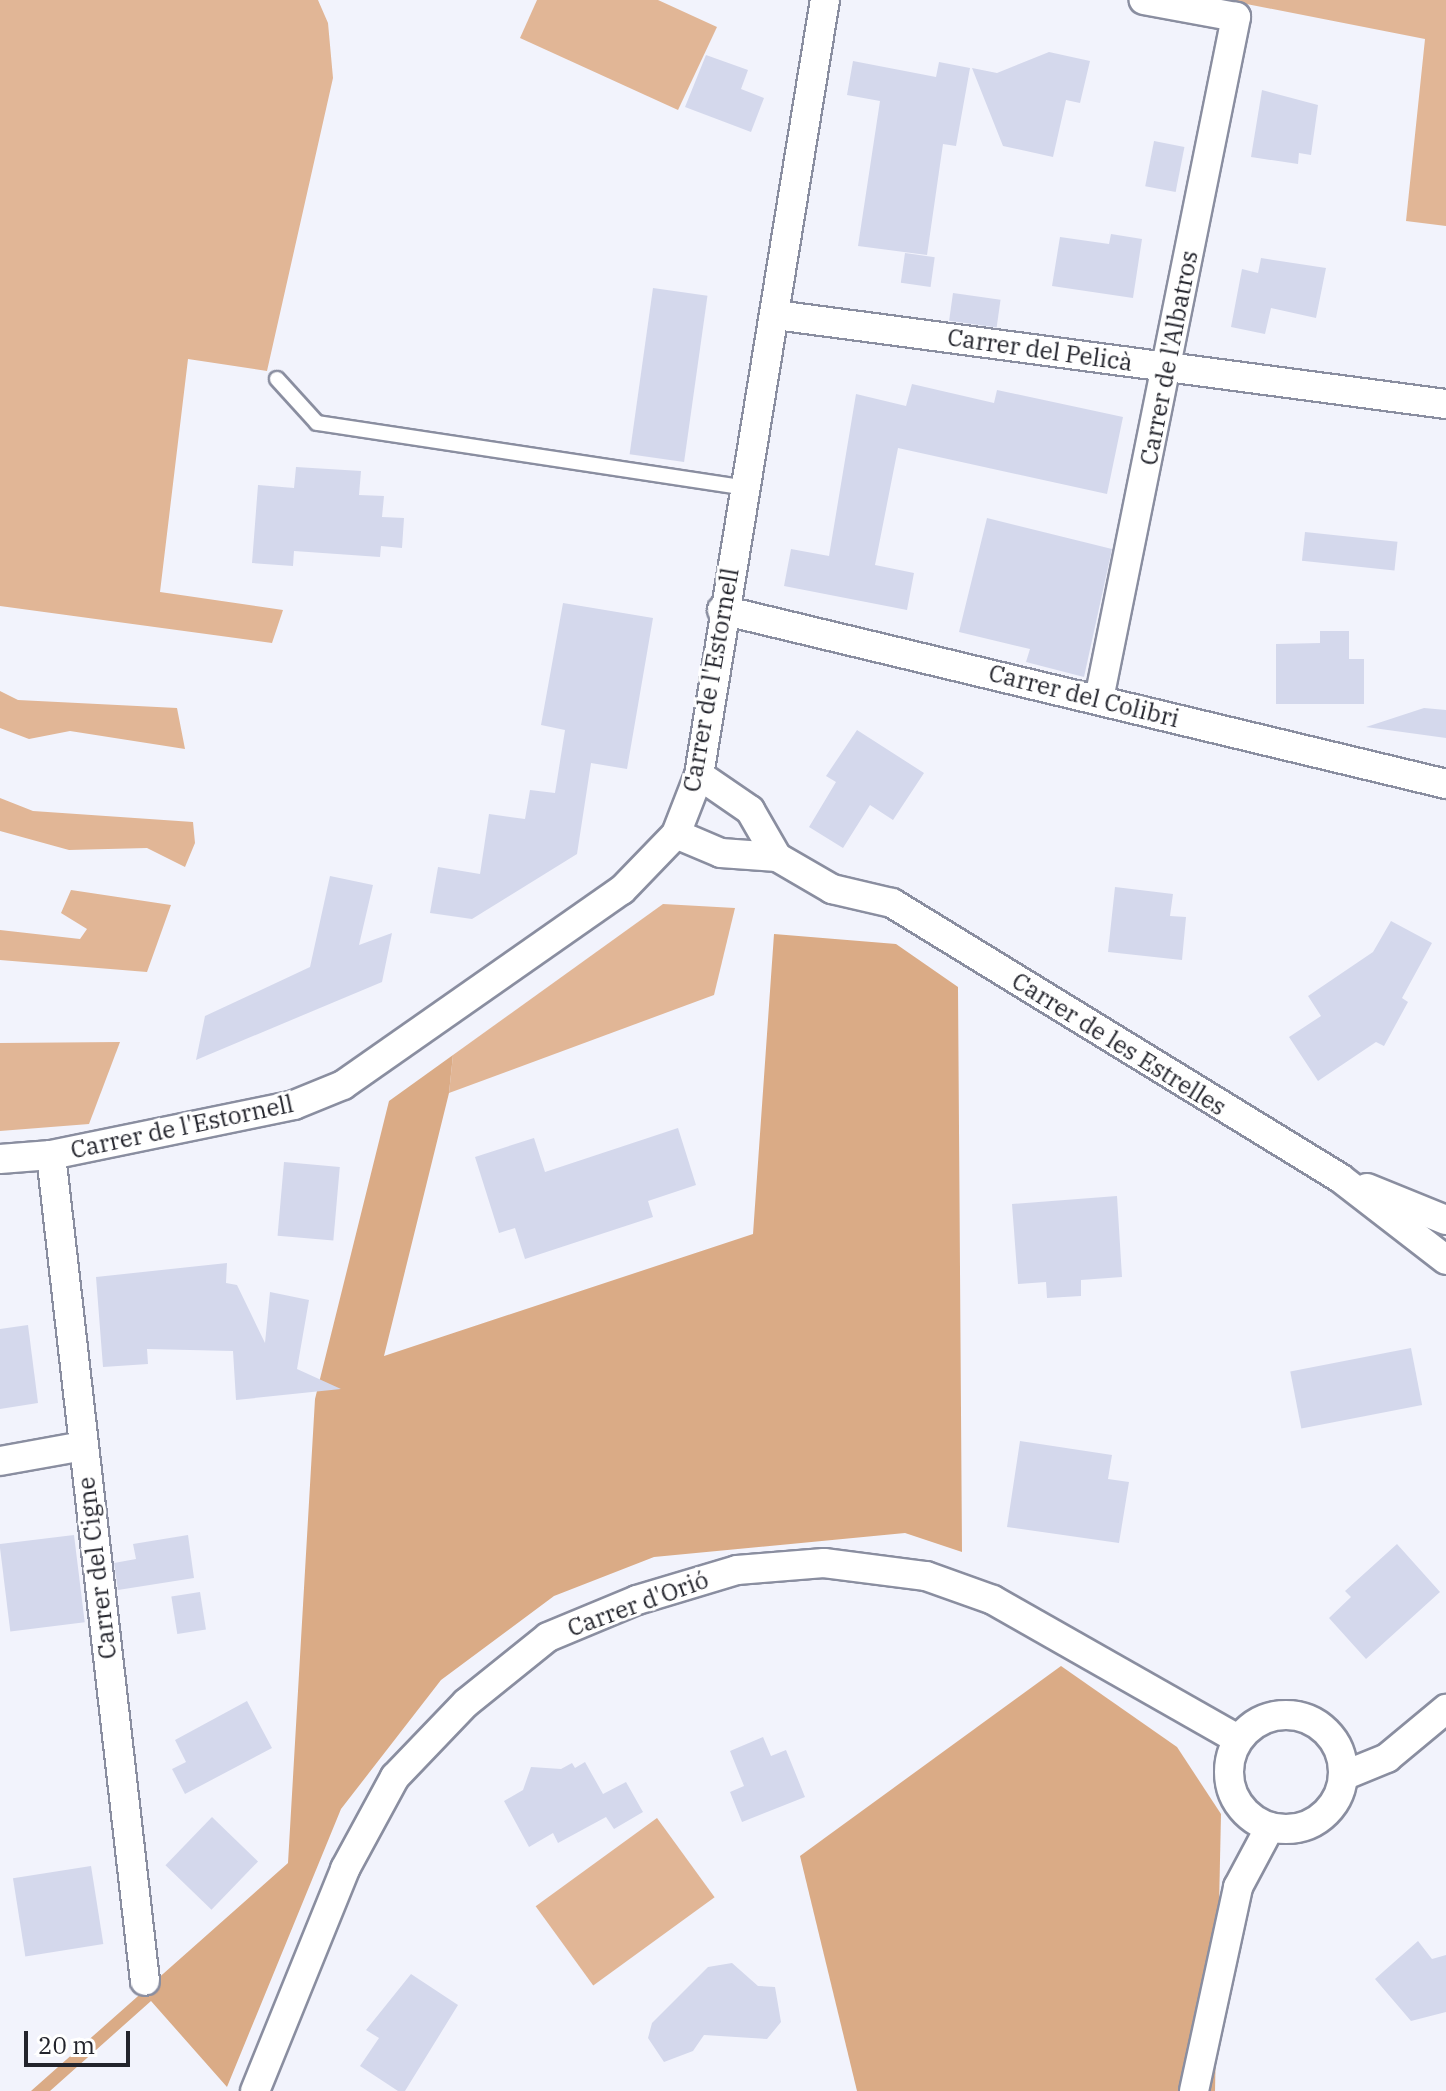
<!DOCTYPE html>
<meta charset="utf-8">
<style>
body{margin:0}
#map{position:relative;width:1446px;height:2091px;overflow:hidden;background:#f2f3fc;font-family:"IBM Plex Serif",serif}
div>[style]{position:absolute}
.green>*{inset:0;background:#e1b696;transform-origin:0 0}
.forest>*{inset:0;background:#daab86}
.building>*{inset:0;background:#d4d8ec;transform-origin:0 0}
.roads{filter:drop-shadow(2px 0 #8a8ea0) drop-shadow(-2px 0 #8a8ea0) drop-shadow(0 2px #8a8ea0) drop-shadow(0 -2px #8a8ea0)}
.lane>*{height:14px;margin:-7px;padding:0 7px;transform-origin:7px;border-radius:7px;background:#fff}
.street>*{height:28px;margin:-14px;padding:0 14px;transform-origin:14px;border-radius:14px;background:#fff}
.street>.ring{margin:-14px;padding:0;box-sizing:content-box;background:none;border:28px solid #fff;border-radius:50%}
span{translate:-50% -50%;white-space:nowrap;text-align:center;line-height:1.15;-webkit-text-stroke:6px #fff;paint-order:stroke}
.street-label{font-size:24px;color:#23242c}
.scale{position:absolute;left:24px;top:2031px;width:106px;height:36px;box-sizing:border-box;border:4px solid #23242c;border-top:0;padding-left:10px;font-size:24px;line-height:28px;white-space:nowrap;color:#23242c;-webkit-text-stroke:6px #fff;paint-order:stroke}
</style>
<div id="map">
<div class="green">
<div style="clip-path:polygon(0 0,318px 0,328px 23px,333px 78px,267px 371px,188px 359px,160px 592px,283px 610px,272px 643px,0 606px)"></div>
<div style="clip-path:polygon(537px 0,658px 0,717px 27px,678px 110px,520px 38px)"></div>
<div style="clip-path:polygon(1226px 0,1446px 0,1446px 226px,1406px 221px,1425px 39px)"></div>
<div style="clip-path:polygon(0 691px,18px 700px,177px 708px,185px 749px,70px 731px,29px 739px,0 728px)"></div>
<div style="clip-path:polygon(0 798px,33px 811px,193px 822px,195px 843px,185px 867px,147px 848px,69px 850px,0 831px)"></div>
<div style="clip-path:polygon(71px 890px,171px 905px,147px 972px,0 960px,0 930px,80px 939px,87px 929px,61px 913px)"></div>
<div style="clip-path:polygon(663px 904px,735px 908px,714px 995px,449px 1093px,453px 1055px)"></div>
<div style="clip-path:polygon(120px 1042px,89px 1124px,0 1131px,0 1043px)"></div>
<div style="left:657px;top:1818px;width:98px;height:150px;rotate:54deg"></div>
</div>
<div class="forest">
<div style="clip-path:polygon(774px 934px,896px 944px,958px 987px,962px 1552px,905px 1533px,654px 1557px,554px 1596px,441px 1680px,341px 1809px,227px 2087px,151px 2001px,50px 2091px,31px 2091px,288px 1863px,315px 1399px,389px 1101px,453px 1055px,449px 1093px,384px 1356px,753px 1234px)"></div>
<div style="clip-path:polygon(1061px 1666px,1177px 1747px,1221px 1814px,1215px 2091px,857px 2091px,800px 1856px)"></div>
</div>
<div class="building">
<div style="clip-path:polygon(1049px 52px,1090px 61px,1080px 103px,1066px 100px,1053px 157px,1003px 146px,972px 68px,997px 73px)"></div>
<div style="clip-path:polygon(706px 55px,748px 70px,741px 89px,764px 98px,751px 132px,685px 107px)"></div>
<div style="clip-path:polygon(853px 61px,936px 77px,939px 62px,970px 68px,956px 146px,943px 144px,927px 255px,858px 246px,880px 101px,847px 95px)"></div>
<div style="clip-path:polygon(1262px 90px,1318px 105px,1311px 155px,1299px 153px,1298px 164px,1251px 157px)"></div>
<div style="left:1154px;top:141px;width:31px;height:46px;rotate:11deg"></div>
<div style="clip-path:polygon(1111px 234px,1142px 239px,1133px 298px,1052px 286px,1060px 237px,1109px 244px)"></div>
<div style="left:905px;top:253px;width:30px;height:30px;rotate:8deg"></div>
<div style="clip-path:polygon(1261px 258px,1326px 268px,1316px 318px,1271px 308px,1265px 334px,1231px 327px,1242px 269px,1258px 273px)"></div>
<div style="left:653px;top:288px;width:55px;height:168px;rotate:8deg"></div>
<div style="left:953px;top:293px;width:48px;height:28px;rotate:8deg"></div>
<div style="clip-path:polygon(912px 384px,994px 403px,997px 390px,1123px 417px,1107px 494px,898px 448px,875px 565px,914px 573px,907px 610px,784px 586px,791px 549px,829px 556px,856px 394px,906px 406px)"></div>
<div style="clip-path:polygon(296px 467px,361px 471px,359px 495px,384px 496px,382px 517px,404px 518px,402px 548px,381px 546px,380px 557px,294px 551px,293px 566px,252px 563px,258px 485px,294px 488px)"></div>
<div style="clip-path:polygon(987px 518px,1112px 549px,1084px 677px,1026px 662px,1030px 649px,959px 632px)"></div>
<div style="left:1305px;top:532px;width:93px;height:29px;rotate:6deg"></div>
<div style="clip-path:polygon(563px 603px,653px 618px,627px 769px,591px 763px,577px 854px,472px 919px,430px 913px,438px 867px,480px 874px,489px 814px,525px 819px,530px 790px,555px 793px,565px 730px,541px 725px)"></div>
<div style="clip-path:polygon(1320px 631px,1349px 631px,1349px 659px,1364px 659px,1364px 704px,1276px 704px,1276px 644px,1320px 643px)"></div>
<div style="clip-path:polygon(1424px 708px,1446px 710px,1446px 738px,1366px 727px)"></div>
<div style="clip-path:polygon(857px 730px,924px 773px,893px 820px,870px 805px,843px 848px,809px 827px,836px 782px,826px 776px)"></div>
<div style="clip-path:polygon(330px 876px,373px 885px,359px 945px,392px 933px,382px 982px,196px 1060px,205px 1016px,310px 967px)"></div>
<div style="clip-path:polygon(1115px 887px,1173px 894px,1170px 916px,1186px 917px,1182px 960px,1108px 952px)"></div>
<div style="clip-path:polygon(1391px 921px,1432px 943px,1402px 998px,1408px 1002px,1384px 1046px,1376px 1042px,1318px 1081px,1289px 1037px,1321px 1016px,1308px 996px,1373px 952px)"></div>
<div style="clip-path:polygon(678px 1128px,696px 1185px,648px 1201px,653px 1217px,525px 1259px,515px 1228px,499px 1233px,475px 1157px,534px 1138px,545px 1172px)"></div>
<div style="left:284px;top:1162px;width:56px;height:74px;rotate:5deg"></div>
<div style="clip-path:polygon(1117px 1196px,1122px 1277px,1081px 1280px,1081px 1296px,1047px 1298px,1046px 1282px,1018px 1284px,1012px 1204px)"></div>
<div style="clip-path:polygon(227px 1263px,226px 1283px,237px 1285px,265px 1343px,270px 1292px,309px 1300px,297px 1369px,341px 1389px,236px 1400px,233px 1351px,147px 1349px,148px 1364px,103px 1367px,96px 1277px)"></div>
<div style="clip-path:polygon(28px 1325px,38px 1403px,0 1409px,0 1329px)"></div>
<div style="left:1411px;top:1348px;width:58px;height:123px;rotate:79deg"></div>
<div style="clip-path:polygon(1020px 1441px,1112px 1455px,1108px 1479px,1129px 1482px,1119px 1543px,1007px 1527px)"></div>
<div style="left:74px;top:1535px;width:88px;height:75px;rotate:83deg"></div>
<div style="clip-path:polygon(188px 1535px,194px 1578px,118px 1590px,114px 1563px,136px 1559px,133px 1544px)"></div>
<div style="clip-path:polygon(1397px 1544px,1440px 1592px,1366px 1659px,1329px 1618px,1351px 1597px,1345px 1591px)"></div>
<div style="left:200px;top:1592px;width:38px;height:29px;rotate:81deg"></div>
<div style="clip-path:polygon(247px 1701px,272px 1748px,185px 1794px,172px 1769px,186px 1762px,175px 1740px)"></div>
<div style="clip-path:polygon(763px 1737px,771px 1756px,786px 1750px,805px 1797px,742px 1822px,730px 1792px,744px 1786px,730px 1751px)"></div>
<div style="clip-path:polygon(585px 1762px,603px 1794px,626px 1782px,643px 1812px,614px 1829px,606px 1817px,558px 1843px,553px 1833px,529px 1847px,504px 1801px,523px 1790px,531px 1767px,561px 1769px,572px 1763px,575px 1768px)"></div>
<div style="left:212px;top:1817px;width:64px;height:67px;rotate:44deg"></div>
<div style="left:91px;top:1866px;width:79px;height:79px;rotate:81deg"></div>
<div style="clip-path:polygon(1418px 1941px,1432px 1959px,1446px 1955px,1446px 2012px,1411px 2021px,1375px 1979px)"></div>
<div style="clip-path:polygon(732px 1963px,758px 1986px,775px 1987px,781px 2022px,767px 2039px,704px 2035px,693px 2051px,664px 2062px,648px 2038px,652px 2023px,708px 1967px)"></div>
<div style="clip-path:polygon(411px 1974px,458px 2005px,405px 2091px,398px 2091px,360px 2066px,379px 2038px,366px 2030px)"></div>
</div>
<div class="roads">
<div class="lane">
<div style="left:277px;top:379px;width:59px;rotate:47.7deg"></div>
<div style="left:317px;top:423px;width:433px;rotate:8.6deg"></div>
</div>
<div class="street">
<div style="left:776px;top:315px;width:676px;rotate:7.57deg"></div>
<div style="left:722px;top:610px;width:745px;rotate:13.51deg"></div>
<div style="left:1099px;top:699px;width:696px;rotate:-78.64deg"></div>
<div style="left:1236px;top:17px;width:94px;rotate:-169.5deg"></div>
<div style="left:699px;top:775px;width:62px;rotate:34.5deg"></div>
<div style="left:750px;top:810px;width:54px;rotate:60.1deg"></div>
<div style="left:676px;top:834px;width:49px;rotate:22.9deg"></div>
<div style="left:721px;top:853px;width:56px;rotate:4.1deg"></div>
<div style="left:777px;top:857px;width:64px;rotate:30.2deg"></div>
<div style="left:832px;top:889px;width:62px;rotate:13.1deg"></div>
<div style="left:892px;top:903px;width:526px;rotate:31.54deg"></div>
<div style="left:1340px;top:1178px;width:134px;rotate:37.7deg"></div>
<div style="left:51px;top:1155px;width:831px;rotate:83.51deg"></div>
<div style="left:0;top:1159px;width:51px;rotate:-4.5deg"></div>
<div style="left:51px;top:1155px;width:248px;rotate:-11.6deg"></div>
<div style="left:294px;top:1105px;width:53px;rotate:-22.2deg"></div>
<div style="left:343px;top:1085px;width:340px;rotate:-35deg"></div>
<div style="left:622px;top:890px;width:78px;rotate:-46deg"></div>
<div style="left:676px;top:834px;width:63px;rotate:-68.7deg"></div>
<div style="left:699px;top:775px;width:785px;rotate:-80.77deg"></div>
<div style="left:1367px;top:1188px;width:85px;rotate:22.1deg"></div>
<div style="left:0;top:1461px;width:84px;rotate:-10.2deg"></div>
<div class="ring" style="left:1229px;top:1715px;width:86px;height:86px"></div>
<div style="left:1343px;top:1776px;width:48px;rotate:-22.2deg"></div>
<div style="left:1387px;top:1758px;width:77px;rotate:-39.7deg"></div>
<div style="left:255px;top:2091px;width:240px;rotate:-67.9deg"></div>
<div style="left:345px;top:1869px;width:105px;rotate:-61.5deg"></div>
<div style="left:395px;top:1777px;width:103px;rotate:-46.2deg"></div>
<div style="left:466px;top:1703px;width:105px;rotate:-38.8deg"></div>
<div style="left:548px;top:1637px;width:96px;rotate:-22.6deg"></div>
<div style="left:637px;top:1600px;width:104px;rotate:-16.7deg"></div>
<div style="left:737px;top:1570px;width:87px;rotate:-4.6deg"></div>
<div style="left:824px;top:1563px;width:103px;rotate:7.3deg"></div>
<div style="left:926px;top:1576px;width:71px;rotate:19.7deg"></div>
<div style="left:993px;top:1600px;width:282px;rotate:29.6deg"></div>
<div style="left:1194px;top:2091px;width:209px;rotate:-77.8deg"></div>
<div style="left:1238px;top:1887px;width:68px;rotate:-61.9deg"></div>
</div>
</div>
<div class="street-label">
<span style="left:1040px;top:350px;rotate:8deg">Carrer del Pelicà</span>
<span style="left:1169px;top:358px;rotate:-79deg">Carrer de l'Albatros</span>
<span style="left:711px;top:680px;rotate:-80deg">Carrer de l'Estornell</span>
<span style="left:1084px;top:696px;rotate:14deg">Carrer del Colibri</span>
<span style="left:1119px;top:1044px;rotate:32deg">Carrer de les Estrelles</span>
<span style="left:182px;top:1127px;rotate:-12deg">Carrer de l'Estornell</span>
<span style="left:97px;top:1568px;rotate:-97deg">Carrer del Cigne</span>
<span style="left:638px;top:1604px;rotate:-20deg">Carrer d'Orió</span>
</div>
<div class="scale">20 m</div>
</div>
